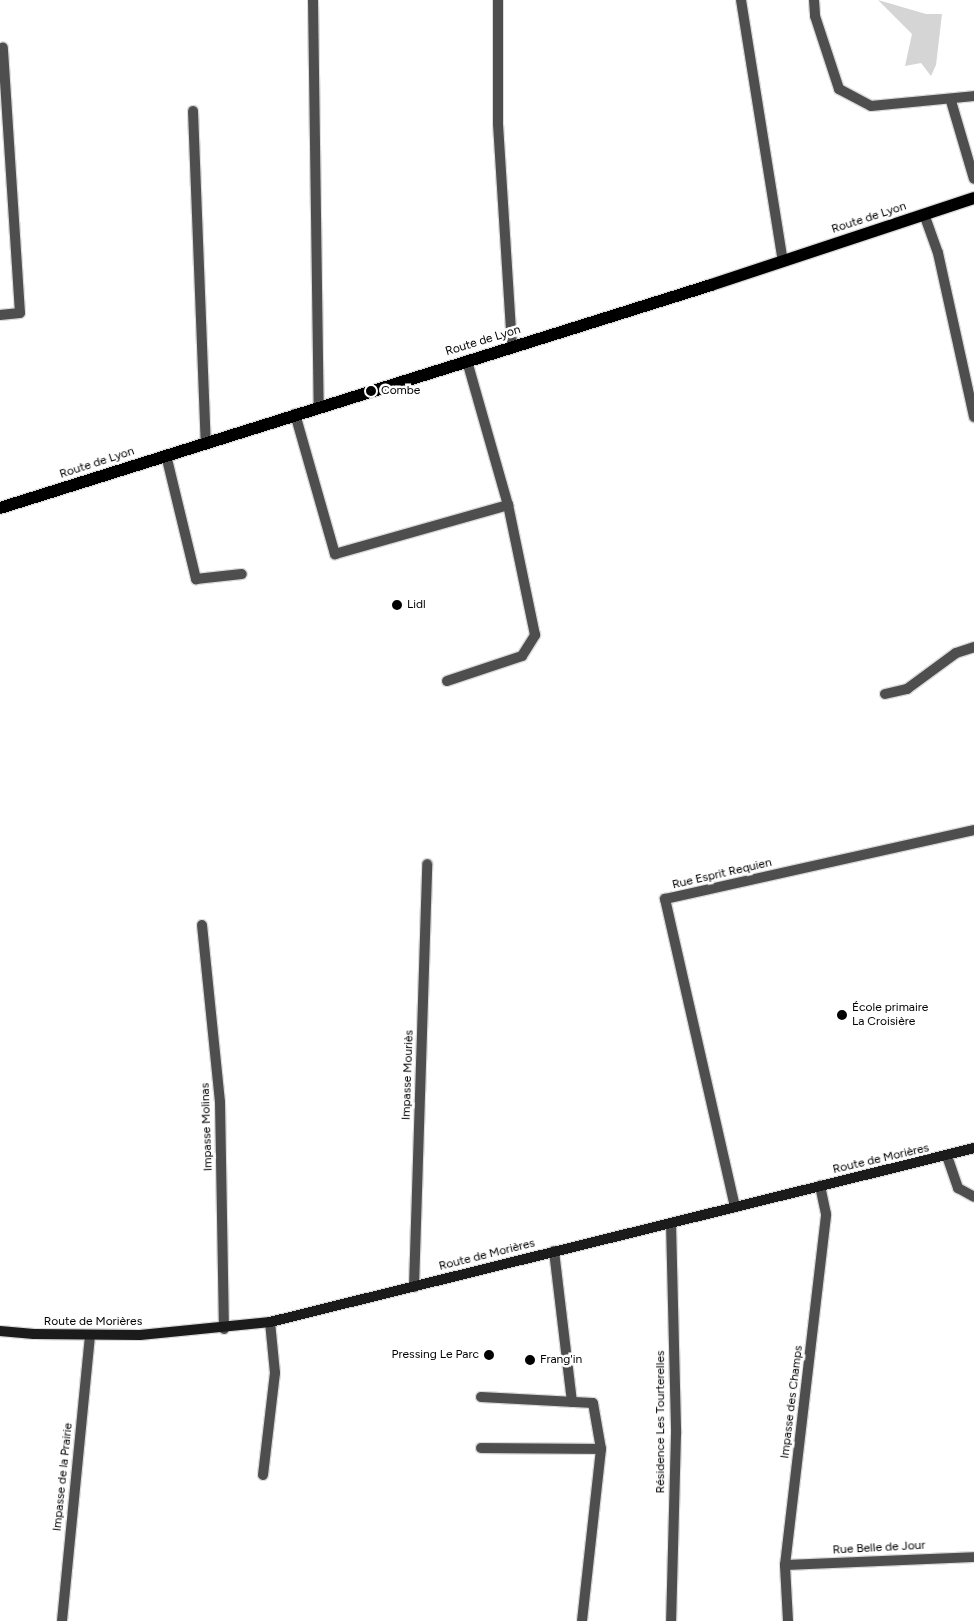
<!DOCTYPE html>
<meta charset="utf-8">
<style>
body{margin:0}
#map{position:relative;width:974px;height:1621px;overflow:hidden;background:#fff;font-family:Figtree,sans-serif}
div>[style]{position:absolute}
.green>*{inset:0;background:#d5d5d5}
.roads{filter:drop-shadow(1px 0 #dbdbdb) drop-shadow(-1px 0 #dbdbdb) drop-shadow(0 1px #dbdbdb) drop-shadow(0 -1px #dbdbdb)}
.lane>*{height:10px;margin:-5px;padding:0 5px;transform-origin:5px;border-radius:5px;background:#4e4e4e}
.street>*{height:10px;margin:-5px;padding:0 5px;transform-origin:5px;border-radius:5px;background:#4e4e4e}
.secondary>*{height:10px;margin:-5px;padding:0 5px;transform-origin:5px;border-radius:5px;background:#1b1b1b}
.primary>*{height:12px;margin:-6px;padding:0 6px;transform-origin:6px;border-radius:6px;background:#000}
.dots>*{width:14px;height:14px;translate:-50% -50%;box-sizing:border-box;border:2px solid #fff;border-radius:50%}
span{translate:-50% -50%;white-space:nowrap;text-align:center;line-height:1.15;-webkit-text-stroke:5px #fff;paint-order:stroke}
.street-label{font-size:12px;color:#000}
.poi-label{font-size:12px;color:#000}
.left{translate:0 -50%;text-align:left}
.right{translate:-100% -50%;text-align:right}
</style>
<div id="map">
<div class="green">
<div style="clip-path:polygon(878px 0,926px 14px,942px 14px,936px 65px,931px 76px,921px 63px,905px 66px,912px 34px)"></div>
</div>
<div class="roads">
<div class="lane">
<div style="left:741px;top:0;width:264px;rotate:80.9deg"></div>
<div style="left:814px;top:0;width:16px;rotate:86deg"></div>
<div style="left:815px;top:16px;width:77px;rotate:71.8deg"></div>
<div style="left:839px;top:89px;width:36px;rotate:28deg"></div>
<div style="left:871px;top:106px;width:103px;rotate:-5.5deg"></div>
<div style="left:951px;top:101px;width:81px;rotate:73.6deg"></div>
<div style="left:0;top:315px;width:20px;rotate:-6deg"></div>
<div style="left:20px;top:313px;width:266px;rotate:-93.7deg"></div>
<div style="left:295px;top:414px;width:146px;rotate:74.1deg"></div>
<div style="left:335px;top:554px;width:180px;rotate:-15.8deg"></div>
<div style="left:508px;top:505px;width:150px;rotate:-105.9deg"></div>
<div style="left:166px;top:455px;width:128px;rotate:76.4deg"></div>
<div style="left:196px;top:579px;width:46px;rotate:-6.2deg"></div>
<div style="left:447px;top:681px;width:79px;rotate:-18.4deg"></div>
<div style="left:522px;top:656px;width:25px;rotate:-58deg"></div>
<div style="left:535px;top:635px;width:133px;rotate:-101.7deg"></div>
<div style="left:885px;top:694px;width:23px;rotate:-13deg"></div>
<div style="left:907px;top:689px;width:61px;rotate:-36.3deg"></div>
<div style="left:956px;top:653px;width:19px;rotate:-18deg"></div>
<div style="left:671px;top:1223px;width:211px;rotate:88.6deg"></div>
<div style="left:676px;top:1434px;width:187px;rotate:91.5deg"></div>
<div style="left:554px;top:1251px;width:152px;rotate:83.2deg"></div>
<div style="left:481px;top:1397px;width:112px;rotate:3.1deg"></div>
<div style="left:593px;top:1403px;width:47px;rotate:80.1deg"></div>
<div style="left:601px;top:1449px;width:173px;rotate:96.3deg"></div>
<div style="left:481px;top:1448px;width:120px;rotate:0.5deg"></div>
<div style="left:263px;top:1475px;width:103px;rotate:-83.3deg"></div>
<div style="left:275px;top:1373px;width:51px;rotate:-95.6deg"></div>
</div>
<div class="street">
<div style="left:313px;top:0;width:407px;rotate:89.2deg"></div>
<div style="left:498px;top:0;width:124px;rotate:90deg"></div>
<div style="left:498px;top:124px;width:223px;rotate:86.4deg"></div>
<div style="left:193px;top:111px;width:331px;rotate:87.8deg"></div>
<div style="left:924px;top:214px;width:41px;rotate:70.3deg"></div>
<div style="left:938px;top:253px;width:168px;rotate:77.6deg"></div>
<div style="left:202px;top:925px;width:178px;rotate:84.2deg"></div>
<div style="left:220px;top:1102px;width:227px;rotate:89deg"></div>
<div style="left:947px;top:1156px;width:34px;rotate:71deg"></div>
<div style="left:958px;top:1188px;width:18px;rotate:29deg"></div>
<div style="left:735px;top:1207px;width:316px;rotate:-102.8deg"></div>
<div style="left:665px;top:899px;width:317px;rotate:-12.6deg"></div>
<div style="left:414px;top:1287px;width:423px;rotate:-88.2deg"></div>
<div style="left:785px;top:1565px;width:189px;rotate:-2.4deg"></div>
<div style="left:62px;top:1621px;width:286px;rotate:-84.4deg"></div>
<div style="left:788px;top:1621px;width:56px;rotate:-93.1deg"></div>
<div style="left:785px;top:1565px;width:353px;rotate:-83.3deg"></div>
<div style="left:826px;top:1214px;width:29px;rotate:-102deg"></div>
</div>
<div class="secondary">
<div style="left:0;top:1331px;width:34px;rotate:5deg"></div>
<div style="left:34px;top:1334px;width:106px;rotate:0.5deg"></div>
<div style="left:140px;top:1335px;width:131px;rotate:-5.7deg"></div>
<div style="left:270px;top:1322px;width:725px;rotate:-13.88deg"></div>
</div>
<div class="primary">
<div style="left:0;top:508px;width:745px;rotate:-17.41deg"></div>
<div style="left:711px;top:285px;width:277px;rotate:-18.3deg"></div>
</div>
</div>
<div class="dots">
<div style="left:371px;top:391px;background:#000"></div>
<div style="left:397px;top:605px;background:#000"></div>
<div style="left:842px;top:1015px;background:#000"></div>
<div style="left:489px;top:1355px;background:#000"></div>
<div style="left:530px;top:1360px;background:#000"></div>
</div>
<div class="street-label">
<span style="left:869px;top:218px;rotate:-18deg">Route de Lyon</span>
<span style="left:483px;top:341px;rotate:-17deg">Route de Lyon</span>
<span style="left:97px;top:463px;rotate:-18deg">Route de Lyon</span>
<span style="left:722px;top:874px;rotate:-13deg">Rue Esprit Requien</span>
<span style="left:408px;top:1075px;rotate:-88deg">Impasse Mouriès</span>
<span style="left:207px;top:1127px;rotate:-92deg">Impasse Molinas</span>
<span style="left:881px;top:1159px;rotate:-13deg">Route de Morières</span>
<span style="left:487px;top:1255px;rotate:-14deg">Route de Morières</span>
<span style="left:93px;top:1322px">Route de Morières</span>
<span style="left:792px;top:1402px;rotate:-83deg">Impasse des Champs</span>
<span style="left:661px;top:1422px;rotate:-90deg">Résidence Les Tourterelles</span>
<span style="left:63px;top:1477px;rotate:-84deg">Impasse de la Prairie</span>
<span style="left:879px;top:1548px;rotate:-3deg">Rue Belle de Jour</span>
</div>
<div class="poi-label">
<span class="left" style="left:381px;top:391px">Combe</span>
<span class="left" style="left:407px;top:605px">Lidl</span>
<span class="left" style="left:852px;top:1015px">École primaire<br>La Croisière</span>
<span class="right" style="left:479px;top:1355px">Pressing Le Parc</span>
<span class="left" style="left:540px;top:1360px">Frang'in</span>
</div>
</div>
